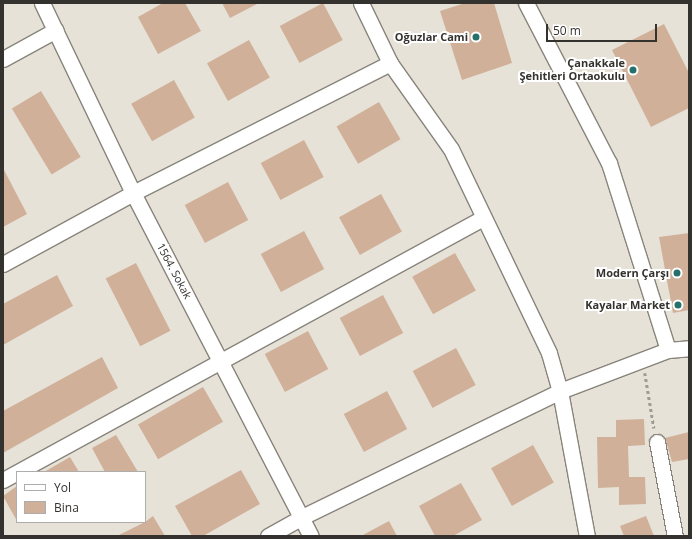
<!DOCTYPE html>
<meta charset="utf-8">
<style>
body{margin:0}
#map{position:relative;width:692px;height:539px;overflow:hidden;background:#e6e2d8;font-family:"Open Sans",sans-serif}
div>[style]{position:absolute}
.building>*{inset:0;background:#d1b099;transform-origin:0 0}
.path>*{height:2.5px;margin-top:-1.25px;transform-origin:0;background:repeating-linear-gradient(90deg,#9e9b94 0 3px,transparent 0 6px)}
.roads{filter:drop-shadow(1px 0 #88847b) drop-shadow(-1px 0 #88847b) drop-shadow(0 1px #88847b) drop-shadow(0 -1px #88847b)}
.minor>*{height:15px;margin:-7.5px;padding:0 7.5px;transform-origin:7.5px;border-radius:7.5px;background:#fff}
.dots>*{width:11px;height:11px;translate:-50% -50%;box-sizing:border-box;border:2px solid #fff;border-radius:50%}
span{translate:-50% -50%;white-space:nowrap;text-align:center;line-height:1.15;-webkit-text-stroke:4px #fff;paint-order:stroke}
.poi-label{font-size:11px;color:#34322f;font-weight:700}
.right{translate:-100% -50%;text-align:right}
.street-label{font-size:11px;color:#34322f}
.frame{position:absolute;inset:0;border:4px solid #34322f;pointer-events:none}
.legend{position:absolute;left:16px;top:471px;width:130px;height:52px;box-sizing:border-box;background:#fff;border:1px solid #aeadac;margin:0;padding:5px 7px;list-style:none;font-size:12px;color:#34322f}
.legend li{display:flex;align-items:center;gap:8px;height:20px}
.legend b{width:20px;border:1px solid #aeadac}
.scale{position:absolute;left:546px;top:24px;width:111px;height:18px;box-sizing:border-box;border:2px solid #34322f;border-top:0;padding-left:5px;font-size:12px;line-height:14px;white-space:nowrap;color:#34322f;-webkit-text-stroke:3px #fff;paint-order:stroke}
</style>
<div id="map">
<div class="building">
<div style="clip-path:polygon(163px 3px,185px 3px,201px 31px,158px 54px,138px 17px)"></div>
<div style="clip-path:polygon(222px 3px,259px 3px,230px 18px)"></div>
<div style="left:323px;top:3px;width:42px;height:49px;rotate:62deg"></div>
<div style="clip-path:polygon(465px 3px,494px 3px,512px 63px,462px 80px,440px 11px)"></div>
<div style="clip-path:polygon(664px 24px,689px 73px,689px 108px,651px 127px,612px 50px)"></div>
<div style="left:249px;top:40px;width:43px;height:48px;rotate:61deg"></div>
<div style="left:174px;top:80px;width:43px;height:49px;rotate:61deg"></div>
<div style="left:41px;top:91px;width:77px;height:34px;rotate:59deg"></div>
<div style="left:379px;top:102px;width:43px;height:49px;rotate:60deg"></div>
<div style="left:304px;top:140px;width:42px;height:49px;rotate:62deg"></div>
<div style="clip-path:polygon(3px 168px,27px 214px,3px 227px)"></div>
<div style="left:228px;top:182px;width:43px;height:49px;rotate:62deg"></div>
<div style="left:381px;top:194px;width:43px;height:48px;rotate:61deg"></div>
<div style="left:304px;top:231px;width:43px;height:49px;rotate:62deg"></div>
<div style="clip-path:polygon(689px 233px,689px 310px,673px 313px,659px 237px)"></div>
<div style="left:455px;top:253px;width:43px;height:49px;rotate:61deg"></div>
<div style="left:136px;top:263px;width:76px;height:34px;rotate:63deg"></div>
<div style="clip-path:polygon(57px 275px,73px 306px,3px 345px,3px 304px)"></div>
<div style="left:383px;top:295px;width:43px;height:49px;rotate:62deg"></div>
<div style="left:308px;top:331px;width:43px;height:49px;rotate:62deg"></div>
<div style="left:456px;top:348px;width:42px;height:49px;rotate:62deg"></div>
<div style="clip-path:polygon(102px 357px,118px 388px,3px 453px,3px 411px)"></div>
<div style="left:203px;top:387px;width:40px;height:75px;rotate:60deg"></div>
<div style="left:387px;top:391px;width:43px;height:49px;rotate:62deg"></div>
<div style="clip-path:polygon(644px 419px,645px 445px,628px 446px,629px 477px,645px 477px,646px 504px,619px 505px,619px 487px,598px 488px,597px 437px,616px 437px,616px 420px)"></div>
<div style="clip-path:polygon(689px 432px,689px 459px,672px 462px,665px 438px)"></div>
<div style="clip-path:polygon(116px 435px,138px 472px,105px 472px,92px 448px)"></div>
<div style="left:533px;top:445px;width:43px;height:48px;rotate:61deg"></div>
<div style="clip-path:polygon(70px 457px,79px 472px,44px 472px)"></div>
<div style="clip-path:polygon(241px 470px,260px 504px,203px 536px,192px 536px,175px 506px)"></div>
<div style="clip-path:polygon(461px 483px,482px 520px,453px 536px,435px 536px,419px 506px)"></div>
<div style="clip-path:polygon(17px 486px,17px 521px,3px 496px)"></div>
<div style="clip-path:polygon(153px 516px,165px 536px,117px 536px,145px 522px)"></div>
<div style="clip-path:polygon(646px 516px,654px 536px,624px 536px,620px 526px)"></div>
<div style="clip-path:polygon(389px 521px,397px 536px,361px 536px)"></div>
</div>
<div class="path">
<div style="left:645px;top:373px;width:56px;rotate:80.7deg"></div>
</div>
<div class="roads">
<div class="minor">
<div style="left:42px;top:3px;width:211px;rotate:64.4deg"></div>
<div style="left:133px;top:193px;width:386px;rotate:62.6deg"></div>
<div style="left:361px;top:3px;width:67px;rotate:64.2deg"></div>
<div style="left:390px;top:63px;width:105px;rotate:54.7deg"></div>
<div style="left:451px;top:149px;width:226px;rotate:64.3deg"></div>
<div style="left:549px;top:353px;width:40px;rotate:74deg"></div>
<div style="left:560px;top:391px;width:147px;rotate:79.5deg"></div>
<div style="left:526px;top:3px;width:180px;rotate:62.6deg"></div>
<div style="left:609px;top:163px;width:196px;rotate:72.5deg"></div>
<div style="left:3px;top:59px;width:60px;rotate:-28.7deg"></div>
<div style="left:3px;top:264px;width:148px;rotate:-28.6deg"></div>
<div style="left:133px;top:193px;width:288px;rotate:-26.8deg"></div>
<div style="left:657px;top:442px;width:96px;rotate:79.2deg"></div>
<div style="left:3px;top:480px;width:547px;rotate:-28.63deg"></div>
<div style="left:268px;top:536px;width:39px;rotate:-29deg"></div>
<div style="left:302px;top:517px;width:287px;rotate:-26deg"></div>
<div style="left:560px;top:391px;width:116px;rotate:-20.8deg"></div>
<div style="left:668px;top:350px;width:21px;rotate:-5deg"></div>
</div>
</div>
<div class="dots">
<div style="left:476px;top:37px;background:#26706b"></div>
<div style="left:633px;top:70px;background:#26706b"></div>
<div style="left:677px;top:273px;background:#26706b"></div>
<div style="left:678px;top:305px;background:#26706b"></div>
</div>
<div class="poi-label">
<span class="right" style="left:468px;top:37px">Oğuzlar Cami</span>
<span class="right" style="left:625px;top:70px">Çanakkale<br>Şehitleri Ortaokulu</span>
<span class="right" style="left:669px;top:273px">Modern Çarşı</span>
<span class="right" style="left:670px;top:305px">Kayalar Market</span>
</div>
<div class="street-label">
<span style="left:174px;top:271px;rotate:62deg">1564. Sokak</span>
</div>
<div class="frame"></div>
<ul class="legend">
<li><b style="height:5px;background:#fff"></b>Yol</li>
<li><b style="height:11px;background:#d1b099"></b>Bina</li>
</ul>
<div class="scale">50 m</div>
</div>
